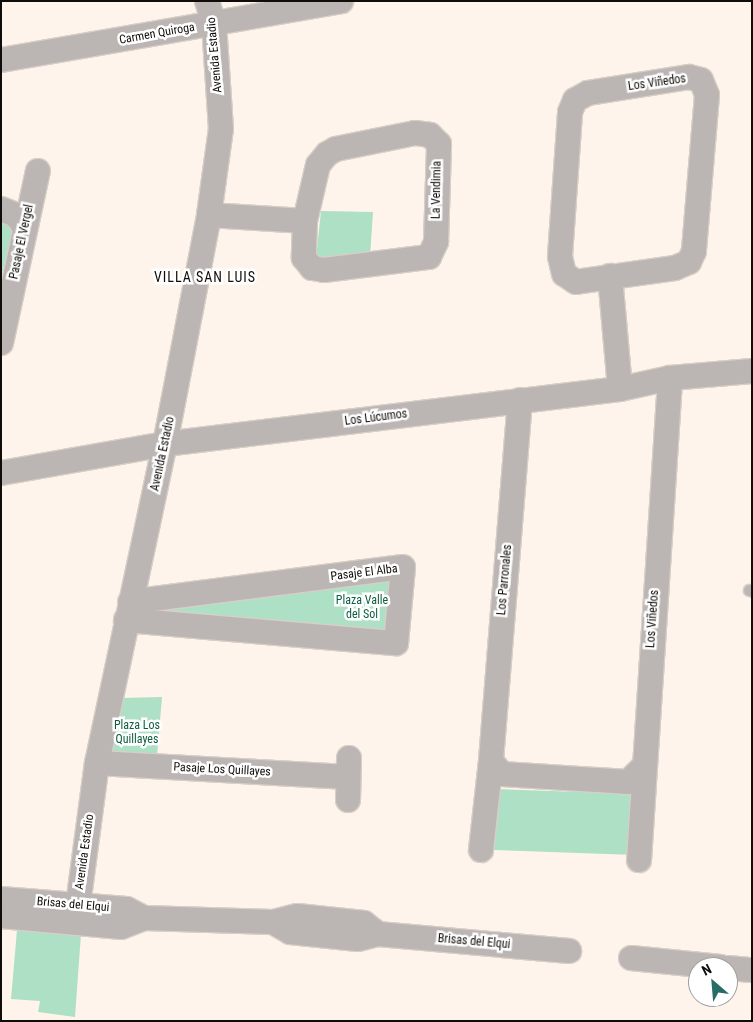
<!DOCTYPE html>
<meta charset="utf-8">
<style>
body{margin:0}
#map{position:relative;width:753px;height:1022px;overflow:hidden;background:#fef4eb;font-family:"Roboto Condensed",sans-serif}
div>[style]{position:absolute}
.green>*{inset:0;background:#ade0c5;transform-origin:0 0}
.roads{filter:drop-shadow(1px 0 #d8cfc7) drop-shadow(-1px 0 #d8cfc7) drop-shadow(0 1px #d8cfc7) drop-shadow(0 -1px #d8cfc7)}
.service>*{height:11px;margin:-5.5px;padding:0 5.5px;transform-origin:5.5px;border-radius:5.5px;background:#bbb5b4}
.minor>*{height:24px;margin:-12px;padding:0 12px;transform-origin:12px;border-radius:12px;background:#bbb5b4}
span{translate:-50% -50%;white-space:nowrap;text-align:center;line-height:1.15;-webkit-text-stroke:5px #fff;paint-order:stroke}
.street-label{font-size:12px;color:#100c09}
.park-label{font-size:12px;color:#0d5e40}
.neighbourhood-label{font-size:14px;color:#100c09;letter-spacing:1px}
.frame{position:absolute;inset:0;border:2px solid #100c09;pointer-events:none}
.north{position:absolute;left:688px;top:957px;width:50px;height:50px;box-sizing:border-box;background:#fff;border:1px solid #9f9e9d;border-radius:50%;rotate:333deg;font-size:14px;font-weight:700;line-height:20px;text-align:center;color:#100c09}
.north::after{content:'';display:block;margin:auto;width:18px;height:22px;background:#256d65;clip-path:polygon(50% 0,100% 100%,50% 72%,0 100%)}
</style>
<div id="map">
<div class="green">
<div style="clip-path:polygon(321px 211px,373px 212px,370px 257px,316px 259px)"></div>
<div style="clip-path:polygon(1px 217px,13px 228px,2px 274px,1px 273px)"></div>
<div style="clip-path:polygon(389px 579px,387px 634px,148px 617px,149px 608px)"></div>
<div style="clip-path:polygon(162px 697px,157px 756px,108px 757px,121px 698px)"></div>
<div style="left:496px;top:789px;width:142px;height:61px;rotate:2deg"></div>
<div style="clip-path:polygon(17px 930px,81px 934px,75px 1017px,38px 1012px,40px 1001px,11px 999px)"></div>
</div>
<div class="roads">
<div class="service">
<div style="left:749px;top:590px;width:3px;rotate:18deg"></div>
</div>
<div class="minor">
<div style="left:1px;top:60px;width:345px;rotate:-9.8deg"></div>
<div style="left:689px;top:77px;width:12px;rotate:14deg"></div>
<div style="left:701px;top:80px;width:16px;rotate:68deg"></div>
<div style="left:707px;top:95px;width:157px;rotate:94.8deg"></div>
<div style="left:694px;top:251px;width:12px;rotate:114deg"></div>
<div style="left:689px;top:262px;width:15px;rotate:157deg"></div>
<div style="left:675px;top:268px;width:100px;rotate:172deg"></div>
<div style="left:576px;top:282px;width:14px;rotate:-146deg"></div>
<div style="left:564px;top:274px;width:18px;rotate:-103deg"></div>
<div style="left:560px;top:256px;width:144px;rotate:-86deg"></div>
<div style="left:570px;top:112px;width:13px;rotate:-67deg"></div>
<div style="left:575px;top:100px;width:15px;rotate:-28deg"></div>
<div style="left:588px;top:93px;width:102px;rotate:-9deg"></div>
<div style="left:1px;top:209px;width:16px;rotate:22deg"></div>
<div style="left:16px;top:215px;width:16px;rotate:55deg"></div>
<div style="left:209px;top:215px;width:96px;rotate:3.6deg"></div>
<div style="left:305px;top:221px;width:37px;rotate:92deg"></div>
<div style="left:304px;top:258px;width:13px;rotate:51deg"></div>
<div style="left:312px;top:268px;width:12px;rotate:9deg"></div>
<div style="left:324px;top:270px;width:106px;rotate:-7.1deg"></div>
<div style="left:429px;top:257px;width:17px;rotate:-65deg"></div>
<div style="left:436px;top:242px;width:98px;rotate:-88.2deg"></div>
<div style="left:439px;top:144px;width:13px;rotate:-135deg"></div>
<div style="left:430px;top:135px;width:15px;rotate:-172deg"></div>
<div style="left:415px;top:133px;width:81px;rotate:168.6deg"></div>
<div style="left:336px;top:149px;width:10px;rotate:151deg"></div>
<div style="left:327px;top:154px;width:14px;rotate:129deg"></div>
<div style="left:318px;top:165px;width:57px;rotate:103.1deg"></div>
<div style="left:610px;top:276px;width:113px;rotate:84.9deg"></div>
<div style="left:1px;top:343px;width:176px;rotate:-77.9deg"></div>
<div style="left:520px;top:400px;width:362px;rotate:94.6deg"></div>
<div style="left:491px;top:761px;width:17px;rotate:50deg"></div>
<div style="left:502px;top:774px;width:126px;rotate:3.6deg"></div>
<div style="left:628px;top:782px;width:21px;rotate:-45deg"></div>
<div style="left:1px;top:473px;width:167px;rotate:-10deg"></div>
<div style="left:165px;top:444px;width:458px;rotate:-6.9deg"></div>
<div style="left:620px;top:389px;width:51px;rotate:-12.4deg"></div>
<div style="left:670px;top:378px;width:82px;rotate:-4.9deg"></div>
<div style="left:126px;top:620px;width:271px;rotate:4.9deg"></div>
<div style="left:396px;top:643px;width:76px;rotate:-84.7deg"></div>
<div style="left:403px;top:567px;width:275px;rotate:172.7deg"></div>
<div style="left:97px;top:763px;width:251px;rotate:3.2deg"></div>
<div style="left:348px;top:800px;width:42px;rotate:-88.6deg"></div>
<div style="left:481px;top:850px;width:90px;rotate:-83.6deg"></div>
<div style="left:639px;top:860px;width:483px;rotate:-86.3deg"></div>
<div style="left:1px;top:899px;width:126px;rotate:4.5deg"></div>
<div style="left:127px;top:909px;width:19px;rotate:28deg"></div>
<div style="left:78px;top:905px;width:143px;rotate:-82.4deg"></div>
<div style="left:97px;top:763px;width:326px;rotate:-78deg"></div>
<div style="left:165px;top:444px;width:233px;rotate:-79.1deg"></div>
<div style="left:209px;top:215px;width:87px;rotate:-82.1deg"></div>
<div style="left:221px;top:129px;width:105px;rotate:-93.8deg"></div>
<div style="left:214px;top:24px;width:24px;rotate:-107deg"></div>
<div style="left:1px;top:916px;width:121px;rotate:5.2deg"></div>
<div style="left:121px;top:927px;width:25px;rotate:-21deg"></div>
<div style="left:144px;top:918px;width:129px;rotate:1.8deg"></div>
<div style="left:378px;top:934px;width:18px;rotate:-142deg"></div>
<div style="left:364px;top:923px;width:67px;rotate:-174deg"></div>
<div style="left:297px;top:916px;width:25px;rotate:166deg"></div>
<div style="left:273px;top:922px;width:20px;rotate:30deg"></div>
<div style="left:290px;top:932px;width:68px;rotate:5.9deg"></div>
<div style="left:358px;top:939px;width:21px;rotate:-14deg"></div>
<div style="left:378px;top:934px;width:192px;rotate:5.1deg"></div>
<div style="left:631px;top:958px;width:90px;rotate:5.7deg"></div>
<div style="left:728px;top:968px;width:24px;rotate:5deg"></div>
</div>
</div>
<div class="street-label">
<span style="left:157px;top:34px;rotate:-10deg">Carmen Quiroga</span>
<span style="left:215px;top:55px;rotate:-95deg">Avenida Estadio</span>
<span style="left:657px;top:83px;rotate:-8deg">Los Viñedos</span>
<span style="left:437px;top:190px;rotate:-89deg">La Vendimia</span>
<span style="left:22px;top:242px;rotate:-78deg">Pasaje El Vergel</span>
<span style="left:376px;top:418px;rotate:-7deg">Los Lúcumos</span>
<span style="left:163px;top:454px;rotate:-78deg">Avenida Estadio</span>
<span style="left:364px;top:573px;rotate:-7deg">Pasaje El Alba</span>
<span style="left:505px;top:580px;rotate:-85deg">Los Parronales</span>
<span style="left:653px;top:619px;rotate:-86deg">Los Viñedos</span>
<span style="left:222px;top:770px;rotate:3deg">Pasaje Los Quillayes</span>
<span style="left:85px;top:852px;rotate:-82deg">Avenida Estadio</span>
<span style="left:73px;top:905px;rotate:5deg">Brisas del Elqui</span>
<span style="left:474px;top:942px;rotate:5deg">Brisas del Elqui</span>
</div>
<div class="park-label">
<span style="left:362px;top:608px">Plaza Valle<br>del Sol</span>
<span style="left:137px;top:733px">Plaza Los<br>Quillayes</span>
</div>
<div class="neighbourhood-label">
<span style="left:205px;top:277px">VILLA SAN LUIS</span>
</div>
<div class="frame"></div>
<div class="north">N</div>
</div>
